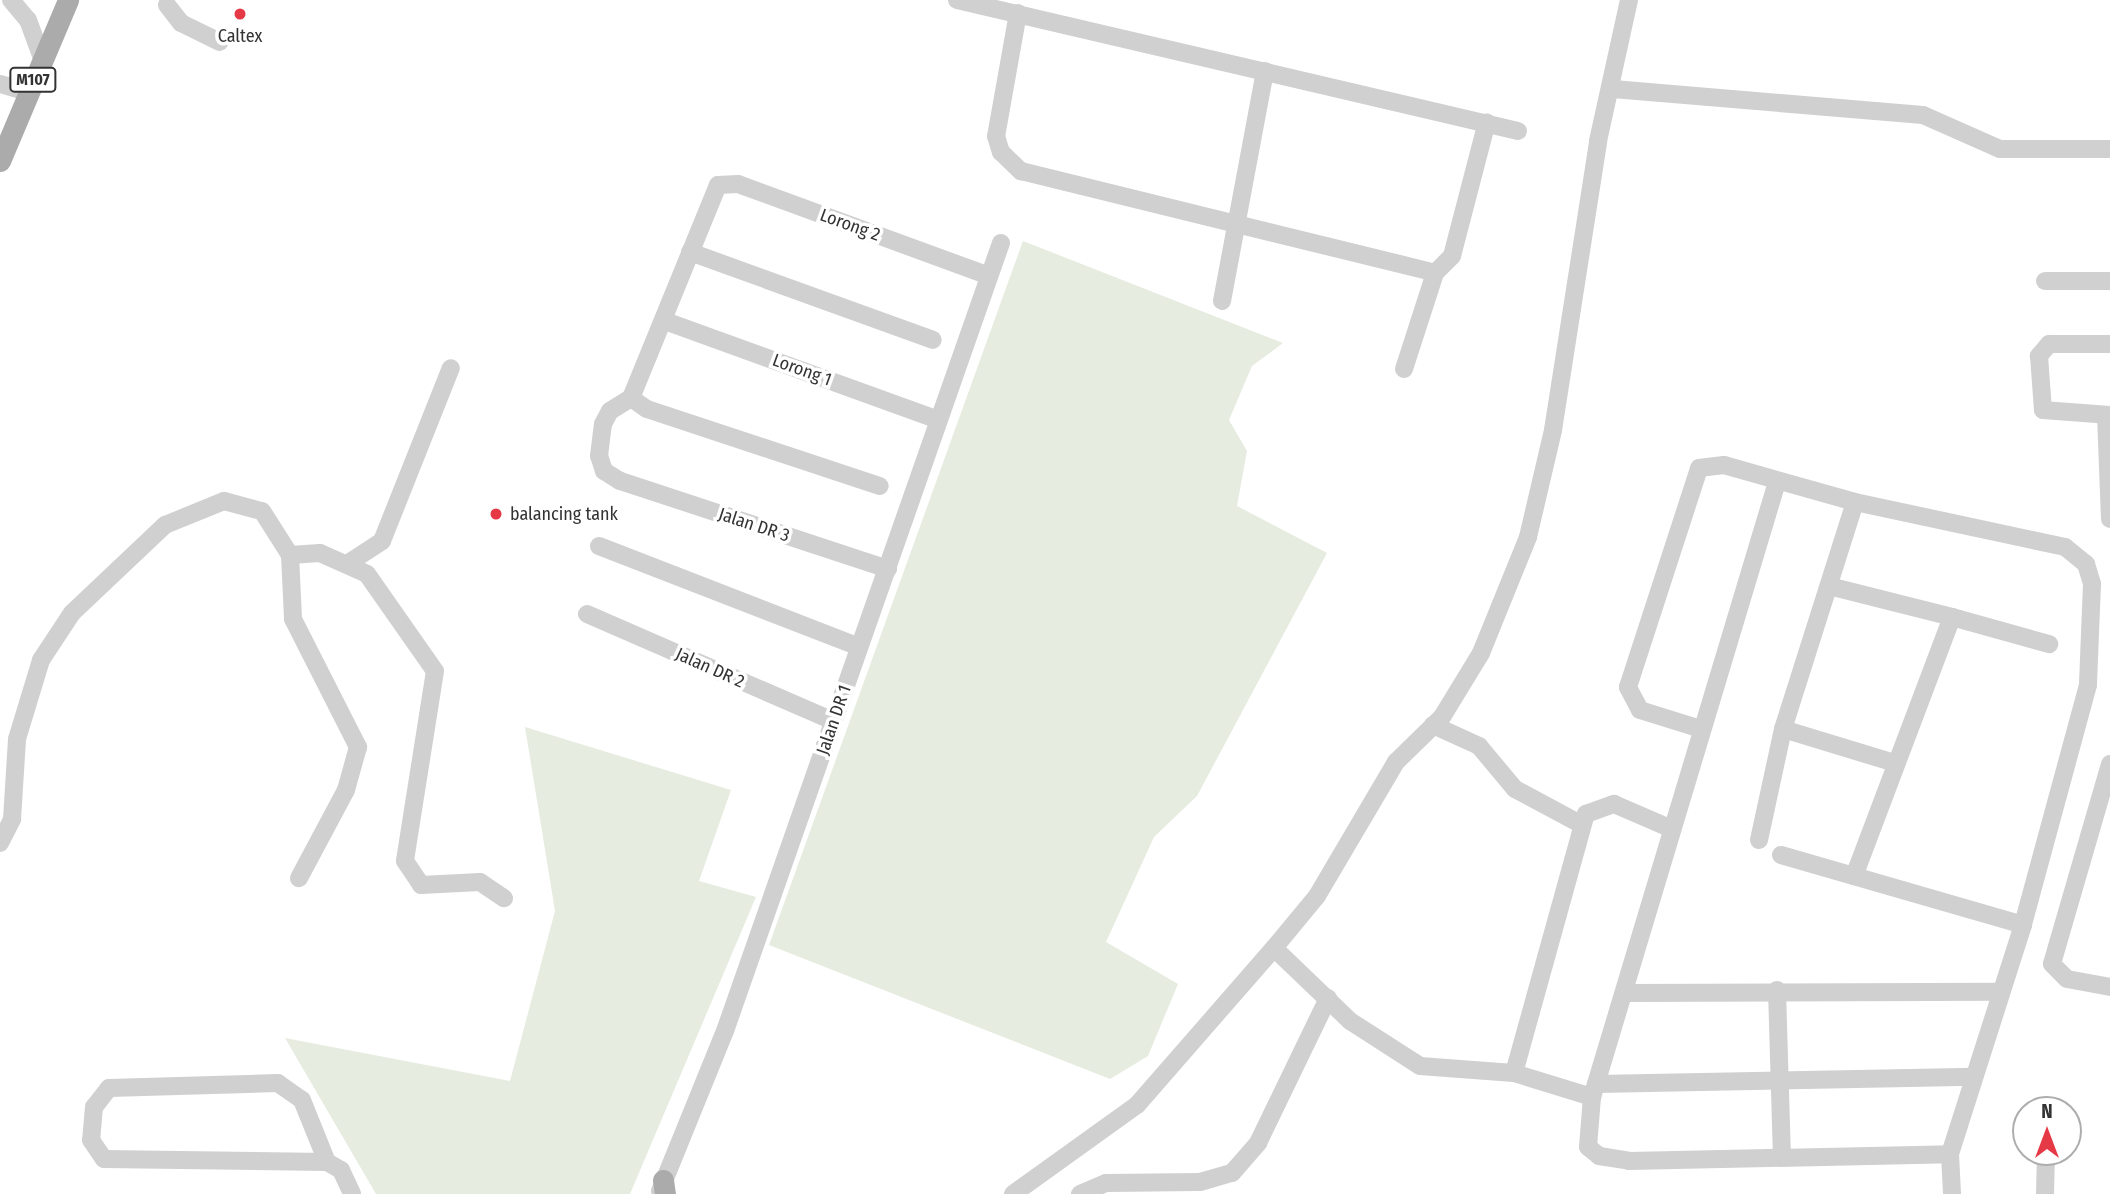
<!DOCTYPE html>
<style>
body{margin:0}
#map{position:relative;width:2110px;height:1194px;overflow:hidden;background:#fff;font-family:"Fira Sans Condensed",sans-serif}
div>[style]{position:absolute}
.green>*{inset:0;background:#e6ecdf}
.minor>*{height:18px;margin:-9px;padding:0 9px;transform-origin:9px;border-radius:9px;background:#d0d0d0}
.major>*{height:21px;margin:-10.5px;padding:0 10.5px;transform-origin:10.5px;border-radius:10.5px;background:#ababab}
.dots>*{width:19px;height:19px;translate:-50% -50%;box-sizing:border-box;border:4px solid #fff;border-radius:50%}
span{translate:-50% -50%;white-space:nowrap;text-align:center;line-height:1.15;-webkit-text-stroke:7px #fff;paint-order:stroke}
.shield-label span{padding:2px 5px;background:#fff;border:2px solid;border-radius:5px;-webkit-text-stroke-width:0}
.shield-label{font-size:16px;color:#333;font-weight:700}
.poi-label{font-size:18px;color:#333}
.left{translate:0 -50%;text-align:left}
.street-label{font-size:18px;color:#333}
.north{position:absolute;left:2012px;top:1096px;width:70px;height:70px;box-sizing:border-box;background:#fff;border:2px solid #adadad;border-radius:50%;rotate:0deg;font-size:19px;font-weight:700;line-height:28px;text-align:center;color:#333}
.north::after{content:'';display:block;margin:auto;width:24px;height:32px;background:#e63946;clip-path:polygon(50% 0,100% 100%,50% 72%,0 100%)}
</style>
<div id="map">
<div class="green">
<div style="clip-path:polygon(1023px 241px,1283px 343px,1252px 366px,1229px 420px,1247px 451px,1237px 506px,1327px 553px,1197px 796px,1154px 837px,1106px 942px,1178px 984px,1148px 1056px,1110px 1079px,769px 945px)"></div>
<div style="clip-path:polygon(525px 727px,731px 790px,699px 881px,756px 897px,630px 1194px,376px 1194px,285px 1038px,510px 1081px,555px 911px)"></div>
</div>
<div class="minor">
<div style="left:11px;top:0;width:26px;rotate:50deg"></div>
<div style="left:28px;top:20px;width:40px;rotate:69.8deg"></div>
<div style="left:957px;top:0;width:576px;rotate:13.14deg"></div>
<div style="left:167px;top:5px;width:23px;rotate:52deg"></div>
<div style="left:181px;top:23px;width:43px;rotate:26deg"></div>
<div style="left:1018px;top:13px;width:125px;rotate:100.1deg"></div>
<div style="left:996px;top:136px;width:17px;rotate:73deg"></div>
<div style="left:1001px;top:152px;width:28px;rotate:44deg"></div>
<div style="left:1021px;top:171px;width:426px;rotate:13.8deg"></div>
<div style="left:0;top:84px;width:29px;rotate:16deg"></div>
<div style="left:1613px;top:89px;width:311px;rotate:4.8deg"></div>
<div style="left:1923px;top:115px;width:84px;rotate:23.8deg"></div>
<div style="left:2000px;top:149px;width:110px"></div>
<div style="left:690px;top:252px;width:258px;rotate:19.9deg"></div>
<div style="left:2045px;top:281px;width:65px"></div>
<div style="left:1222px;top:301px;width:234px;rotate:-79.4deg"></div>
<div style="left:665px;top:321px;width:291px;rotate:19.9deg"></div>
<div style="left:2110px;top:344px;width:61px;rotate:180deg"></div>
<div style="left:2049px;top:344px;width:16px;rotate:130deg"></div>
<div style="left:2039px;top:356px;width:54px;rotate:85.8deg"></div>
<div style="left:2043px;top:410px;width:67px;rotate:4.3deg"></div>
<div style="left:1404px;top:369px;width:101px;rotate:-72.1deg"></div>
<div style="left:1435px;top:273px;width:24px;rotate:-45deg"></div>
<div style="left:1452px;top:256px;width:138px;rotate:-75.4deg"></div>
<div style="left:631px;top:398px;width:19px;rotate:35deg"></div>
<div style="left:647px;top:409px;width:245px;rotate:18.3deg"></div>
<div style="left:2106px;top:415px;width:104px;rotate:87.8deg"></div>
<div style="left:1777px;top:482px;width:642px;rotate:106.74deg"></div>
<div style="left:1592px;top:1097px;width:50px;rotate:94.6deg"></div>
<div style="left:1588px;top:1147px;width:14px;rotate:39deg"></div>
<div style="left:1599px;top:1156px;width:30px;rotate:9deg"></div>
<div style="left:1629px;top:1161px;width:321px;rotate:-1.2deg"></div>
<div style="left:599px;top:546px;width:279px;rotate:21.2deg"></div>
<div style="left:290px;top:555px;width:30px;rotate:-4deg"></div>
<div style="left:320px;top:553px;width:51px;rotate:24.1deg"></div>
<div style="left:367px;top:574px;width:118px;rotate:55deg"></div>
<div style="left:435px;top:671px;width:192px;rotate:99deg"></div>
<div style="left:405px;top:861px;width:29px;rotate:56deg"></div>
<div style="left:421px;top:885px;width:59px;rotate:-2.9deg"></div>
<div style="left:480px;top:882px;width:29px;rotate:34deg"></div>
<div style="left:350px;top:562px;width:38px;rotate:-33deg"></div>
<div style="left:382px;top:541px;width:186px;rotate:-68.3deg"></div>
<div style="left:888px;top:569px;width:282px;rotate:-161.8deg"></div>
<div style="left:620px;top:481px;width:19px;rotate:-148deg"></div>
<div style="left:604px;top:471px;width:16px;rotate:-108deg"></div>
<div style="left:599px;top:456px;width:32px;rotate:-83deg"></div>
<div style="left:603px;top:424px;width:15px;rotate:-62deg"></div>
<div style="left:610px;top:411px;width:25px;rotate:-32deg"></div>
<div style="left:631px;top:398px;width:230px;rotate:-67.8deg"></div>
<div style="left:718px;top:185px;width:20px;rotate:-3deg"></div>
<div style="left:738px;top:184px;width:267px;rotate:20.1deg"></div>
<div style="left:1829px;top:586px;width:127px;rotate:14.1deg"></div>
<div style="left:1952px;top:617px;width:277px;rotate:110.7deg"></div>
<div style="left:587px;top:614px;width:268px;rotate:23.5deg"></div>
<div style="left:1952px;top:617px;width:101px;rotate:15.6deg"></div>
<div style="left:1433px;top:725px;width:51px;rotate:24.5deg"></div>
<div style="left:1479px;top:746px;width:56px;rotate:50.1deg"></div>
<div style="left:1515px;top:789px;width:76px;rotate:28.2deg"></div>
<div style="left:1701px;top:729px;width:64px;rotate:-162.7deg"></div>
<div style="left:1640px;top:710px;width:26px;rotate:-118deg"></div>
<div style="left:1628px;top:687px;width:230px;rotate:-72deg"></div>
<div style="left:1699px;top:468px;width:25px;rotate:-7deg"></div>
<div style="left:1724px;top:465px;width:136px;rotate:15.8deg"></div>
<div style="left:1855px;top:502px;width:215px;rotate:12.1deg"></div>
<div style="left:2065px;top:547px;width:27px;rotate:39deg"></div>
<div style="left:2086px;top:564px;width:21px;rotate:73deg"></div>
<div style="left:2092px;top:584px;width:101px;rotate:92.3deg"></div>
<div style="left:2088px;top:685px;width:249px;rotate:105.2deg"></div>
<div style="left:2023px;top:925px;width:240px;rotate:107.7deg"></div>
<div style="left:1950px;top:1154px;width:40px;rotate:87.1deg"></div>
<div style="left:1783px;top:729px;width:117px;rotate:16.9deg"></div>
<div style="left:2110px;top:764px;width:208px;rotate:106.2deg"></div>
<div style="left:2052px;top:964px;width:21px;rotate:45deg"></div>
<div style="left:2067px;top:979px;width:44px;rotate:10.5deg"></div>
<div style="left:1759px;top:840px;width:114px;rotate:-77.8deg"></div>
<div style="left:1783px;top:729px;width:238px;rotate:-72.4deg"></div>
<div style="left:0;top:843px;width:27px;rotate:-63deg"></div>
<div style="left:12px;top:819px;width:80px;rotate:-86.4deg"></div>
<div style="left:17px;top:739px;width:83px;rotate:-73.1deg"></div>
<div style="left:41px;top:660px;width:56px;rotate:-56.6deg"></div>
<div style="left:72px;top:613px;width:128px;rotate:-43.4deg"></div>
<div style="left:165px;top:525px;width:64px;rotate:-22.1deg"></div>
<div style="left:224px;top:501px;width:39px;rotate:15deg"></div>
<div style="left:262px;top:511px;width:52px;rotate:57.5deg"></div>
<div style="left:290px;top:555px;width:64px;rotate:87.3deg"></div>
<div style="left:293px;top:619px;width:144px;rotate:63.1deg"></div>
<div style="left:358px;top:747px;width:45px;rotate:105.6deg"></div>
<div style="left:346px;top:790px;width:100px;rotate:118.1deg"></div>
<div style="left:1781px;top:855px;width:252px;rotate:16.1deg"></div>
<div style="left:1274px;top:948px;width:105px;rotate:43.8deg"></div>
<div style="left:1350px;top:1021px;width:83px;rotate:32.7deg"></div>
<div style="left:1420px;top:1066px;width:94px;rotate:4.3deg"></div>
<div style="left:1514px;top:1073px;width:82px;rotate:17.1deg"></div>
<div style="left:1777px;top:990px;width:167px;rotate:88.3deg"></div>
<div style="left:1625px;top:993px;width:376px;rotate:-0.2deg"></div>
<div style="left:1514px;top:1073px;width:269px;rotate:-74.5deg"></div>
<div style="left:1586px;top:814px;width:30px;rotate:-20deg"></div>
<div style="left:1614px;top:804px;width:63px;rotate:23.3deg"></div>
<div style="left:1596px;top:1084px;width:378px;rotate:-1.1deg"></div>
<div style="left:327px;top:1162px;width:67px;rotate:-112deg"></div>
<div style="left:302px;top:1100px;width:29px;rotate:-145deg"></div>
<div style="left:278px;top:1083px;width:169px;rotate:178.3deg"></div>
<div style="left:109px;top:1088px;width:24px;rotate:128deg"></div>
<div style="left:94px;top:1107px;width:33px;rotate:95deg"></div>
<div style="left:91px;top:1140px;width:23px;rotate:56deg"></div>
<div style="left:104px;top:1159px;width:223px;rotate:0.8deg"></div>
<div style="left:327px;top:1162px;width:16px;rotate:30deg"></div>
<div style="left:341px;top:1170px;width:26px;rotate:65deg"></div>
<div style="left:660px;top:1191px;width:173px;rotate:-67.9deg"></div>
<div style="left:725px;top:1031px;width:835px;rotate:-70.7deg"></div>
<div style="left:1013px;top:1194px;width:153px;rotate:-35.7deg"></div>
<div style="left:1137px;top:1105px;width:208px;rotate:-48.9deg"></div>
<div style="left:1274px;top:948px;width:67px;rotate:-50.4deg"></div>
<div style="left:1317px;top:896px;width:156px;rotate:-59.5deg"></div>
<div style="left:1396px;top:762px;width:64px;rotate:-44.4deg"></div>
<div style="left:1442px;top:717px;width:75px;rotate:-58.6deg"></div>
<div style="left:1481px;top:653px;width:125px;rotate:-67.9deg"></div>
<div style="left:1528px;top:537px;width:110px;rotate:-76.8deg"></div>
<div style="left:1553px;top:430px;width:292px;rotate:-81.1deg"></div>
<div style="left:1598px;top:141px;width:144px;rotate:-77.6deg"></div>
<div style="left:1080px;top:1194px;width:28px;rotate:-23deg"></div>
<div style="left:1106px;top:1183px;width:94px;rotate:-0.6deg"></div>
<div style="left:1200px;top:1182px;width:33px;rotate:-16deg"></div>
<div style="left:1232px;top:1173px;width:40px;rotate:-49deg"></div>
<div style="left:1258px;top:1143px;width:161px;rotate:-64.2deg"></div>
<div style="left:2045px;top:1194px;width:42px;rotate:-88.6deg"></div>
</div>
<div class="major">
<div style="left:0;top:161px;width:175px;rotate:-67.1deg"></div>
<div style="left:663px;top:1180px;width:14px;rotate:82deg"></div>
</div>
<div class="dots">
<div style="left:240px;top:14px;background:#e63946"></div>
<div style="left:496px;top:514px;background:#e63946"></div>
</div>
<div class="shield-label">
<span style="left:33px;top:80px">M107</span>
</div>
<div class="poi-label">
<span style="left:240px;top:36px">Caltex</span>
<span class="left" style="left:510px;top:514px">balancing tank</span>
</div>
<div class="street-label">
<span style="left:850px;top:225px;rotate:20deg">Lorong 2</span>
<span style="left:802px;top:370px;rotate:20deg">Lorong 1</span>
<span style="left:754px;top:525px;rotate:18deg">Jalan DR 3</span>
<span style="left:710px;top:668px;rotate:24deg">Jalan DR 2</span>
<span style="left:834px;top:720px;rotate:-71deg">Jalan DR 1</span>
</div>
<div class="north">N</div>
</div>
